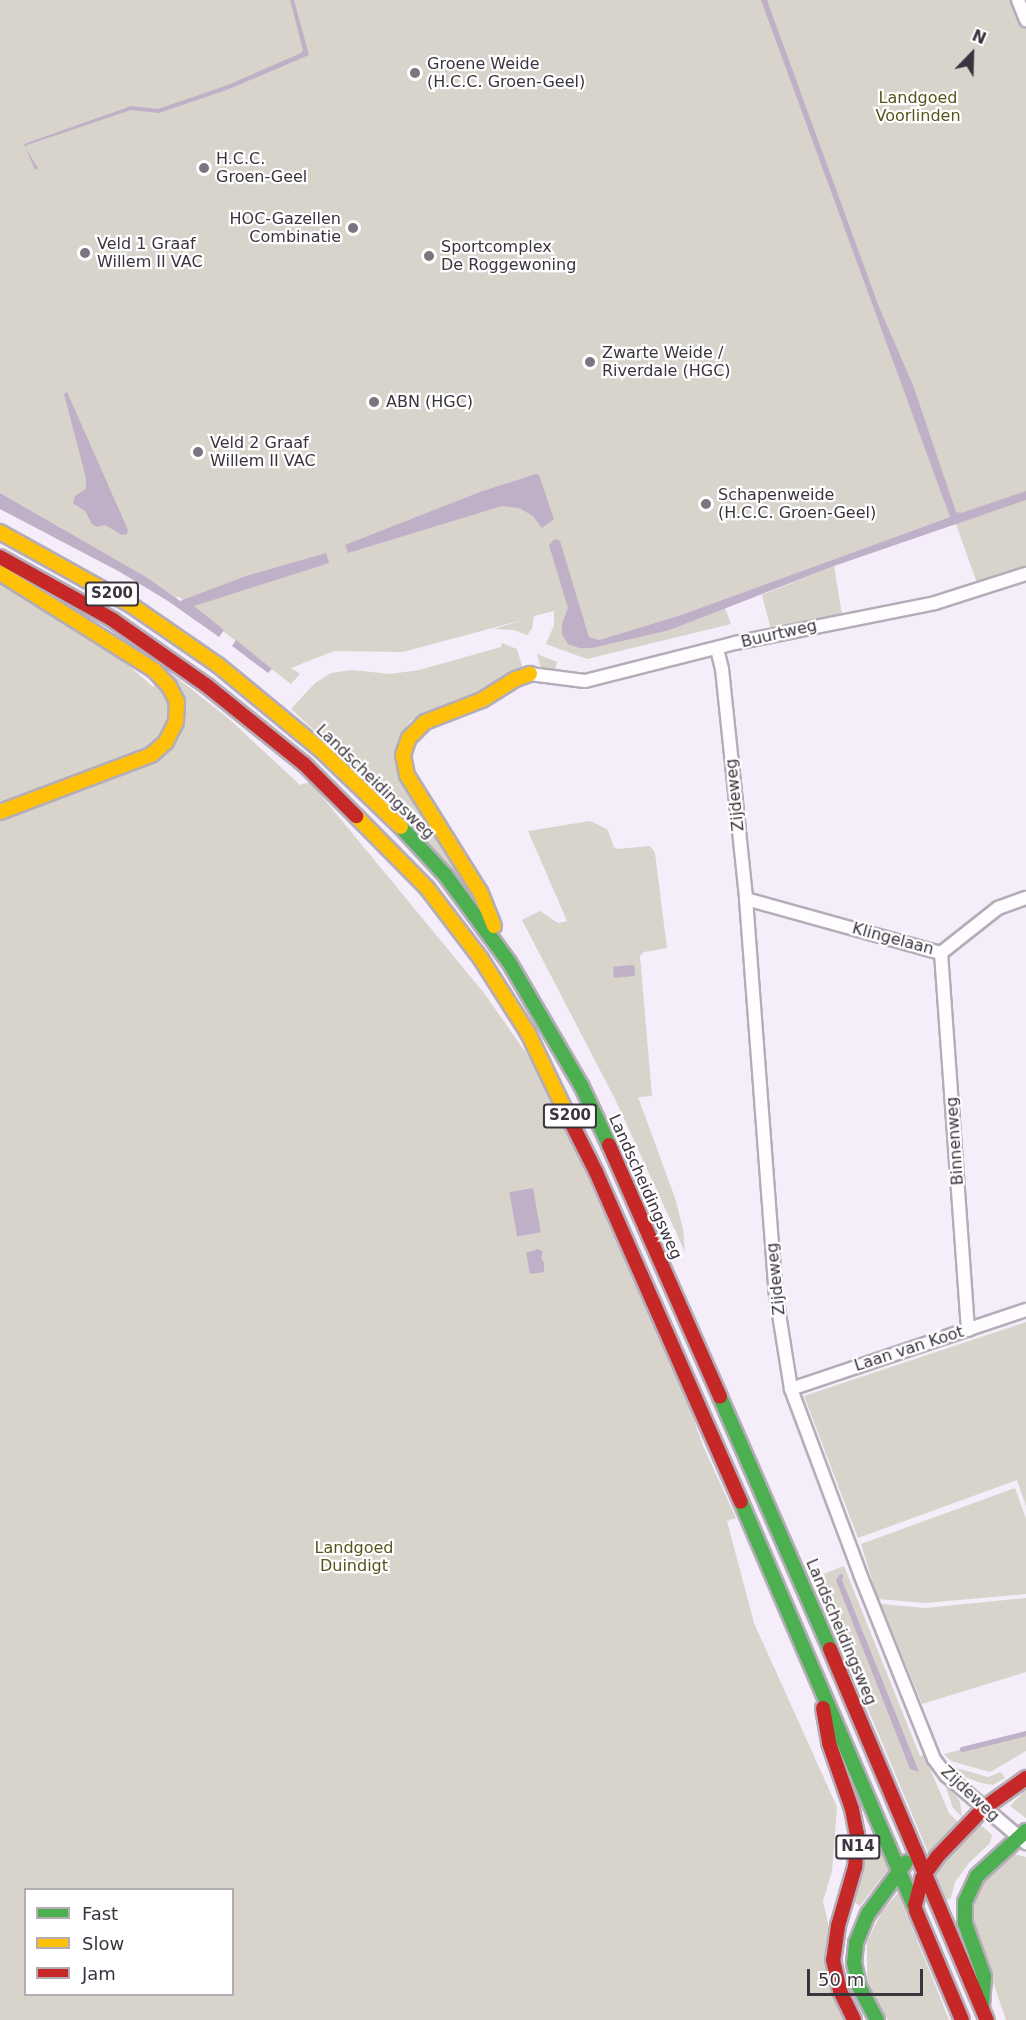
<!DOCTYPE html>
<style>
body{margin:0}
#map{position:relative;width:1026px;height:2020px;overflow:hidden;background:#f5edf9;font-family:"DejaVu Sans",sans-serif}
div>[style]{position:absolute}
.green>*{inset:0;background:#d8d3cb}
.water>*{inset:0;background:#c0b0c7;transform-origin:0 0}
.stream>*{height:4.5px;margin:-2.25px;padding:0 2.25px;transform-origin:2.25px;border-radius:2.25px;background:#c0b0c7}
.roads{filter:drop-shadow(2px 0 #b4adb8) drop-shadow(-2px 0 #b4adb8) drop-shadow(0 2px #b4adb8) drop-shadow(0 -2px #b4adb8)}
.street>*{height:12px;margin:-6px;padding:0 6px;transform-origin:6px;border-radius:6px;background:#fefcfe}
.fast>*{height:14px;margin:-7px;padding:0 7px;transform-origin:7px;border-radius:7px;background:#4caf50}
.slow>*{height:14px;margin:-7px;padding:0 7px;transform-origin:7px;border-radius:7px;background:#ffc107}
.jam>*{height:14px;margin:-7px;padding:0 7px;transform-origin:7px;border-radius:7px;background:#c62828}
.dots>*{width:16px;height:16px;translate:-50% -50%;box-sizing:border-box;border:3px solid #fff;border-radius:50%}
span{translate:-50% -50%;white-space:nowrap;text-align:center;line-height:1.15;-webkit-text-stroke:4.5px #fff;paint-order:stroke}
.shield-label span{padding:2px 4px;background:#fff;border:2px solid;border-radius:4px;-webkit-text-stroke-width:0}
.shield-label{font-size:15px;color:#3b333e;font-weight:700}
.poi-label{font-size:16px;color:#3b333e}
.left{translate:0 -50%;text-align:left}
.right{translate:-100% -50%;text-align:right}
.park-label{font-size:16px;color:#59521b}
.street-label{font-size:16px;color:#3b333e}
.legend{position:absolute;left:24px;top:1888px;width:210px;height:108px;box-sizing:border-box;background:#fff;border:2px solid #b1adb2;margin:0;padding:8px 10px;list-style:none;font-size:18px;color:#3b333e}
.legend li{display:flex;align-items:center;gap:12px;height:30px}
.legend b{width:30px;border:2px solid #b1adb2}
.north{position:absolute;left:942px;top:24px;width:60px;height:60px;-webkit-text-stroke:4px #fff;paint-order:stroke;rotate:23deg;font-size:16px;font-weight:700;line-height:24px;text-align:center;color:#3b333e}
.north::after{content:'';display:block;margin:auto;width:21px;height:27px;background:#3b333e;clip-path:polygon(50% 0,100% 100%,50% 72%,0 100%)}
.scale{position:absolute;left:807px;top:1969px;width:116px;height:27px;box-sizing:border-box;border:3px solid #3b333e;border-top:0;padding-left:8px;font-size:18px;line-height:21px;white-space:nowrap;color:#3b333e;-webkit-text-stroke:4px #fff;paint-order:stroke}
</style>
<div id="map">
<div class="green">
<div style="clip-path:polygon(0 0,1026px 0,1026px 569px,977px 583px,947px 499px,944px 500px,950px 517px,681px 615px,599px 640px,589px 637px,584px 620px,579px 648px,670px 630px,725px 608px,731px 624px,587px 659px,546px 644px,554px 625px,554px 611px,534px 616px,532px 629px,527px 635px,514px 630px,494px 629px,530px 618px,403px 652px,334px 651px,291px 668px,300px 674px,291px 684px,178px 596px,176px 598px,148px 578px,0 493px)"></div>
<div style="clip-path:polygon(834px 566px,842px 615px,771px 630px,762px 595px)"></div>
<div style="clip-path:polygon(evenodd,0 582px,126px 663px,153px 687px,167px 670px,229px 719px,300px 785px,310px 782px,484px 993px,543px 1077px,687px 1400px,703px 1446px,736px 1518px,727px 1521px,754px 1623px,837px 1807px,832px 1871px,823px 1901px,850px 2020px,0 2020px,0 582px,26px 1890px,232px 1890px,232px 1994px,26px 1994px,26px 1890px)"></div>
<div style="clip-path:polygon(502px 643px,517px 649px,523px 669px,512px 679px,422px 715px,410px 721px,397px 743px,472px 891px,437px 857px,370px 781px,291px 709px,315px 683px,331px 673px,352px 670px,390px 674px,419px 670px,501px 647px)"></div>
<div style="clip-path:polygon(537px 654px,557px 662px,555px 670px,541px 669px)"></div>
<div style="clip-path:polygon(590px 821px,607px 829px,614px 847px,618px 849px,650px 846px,655px 853px,667px 948px,644px 952px,640px 956px,652px 1096px,638px 1097px,675px 1198px,683px 1229px,685px 1252px,615px 1099px,522px 920px,540px 911px,558px 923px,567px 921px,528px 831px)"></div>
<div style="clip-path:polygon(1026px 1322px,1026px 1506px,1017px 1480px,858px 1538px,804px 1396px)"></div>
<div style="clip-path:polygon(1015px 1488px,1026px 1519px,1026px 1594px,925px 1603px,878px 1599px,861px 1544px)"></div>
<div style="clip-path:polygon(844px 1566px,920px 1756px,924px 1755px,949px 1813px,959px 1823px,930px 1857px,813px 1578px)"></div>
<div style="clip-path:polygon(1026px 1598px,1026px 1672px,922px 1704px,881px 1604px,925px 1608px)"></div>
<div style="clip-path:polygon(1026px 1733px,1026px 1751px,990px 1772px,951px 1761px,944px 1754px)"></div>
<div style="clip-path:polygon(953px 1767px,988px 1777px,1001px 1772px,1005px 1778px,993px 1785px,981px 1783px,960px 1775px)"></div>
<div style="clip-path:polygon(944px 1782px,960px 1801px,962px 1817px,953px 1808px)"></div>
<div style="clip-path:polygon(1026px 1789px,1026px 1818px,1010px 1806px)"></div>
<div style="clip-path:polygon(981px 1825px,992px 1835px,990px 1843px,969px 1863px,955px 1882px,951px 1898px,946px 1900px,933px 1868px,970px 1827px)"></div>
<div style="clip-path:polygon(875px 1835px,889px 1868px,860px 1906px,851px 1900px,863px 1841px)"></div>
<div style="clip-path:polygon(1014px 1854px,1026px 1857px,1026px 2020px,1006px 2020px,972px 1921px,974px 1890px,1005px 1855px)"></div>
<div style="clip-path:polygon(898px 1893px,934px 1982px,949px 2020px,888px 2020px,874px 2000px,867px 1977px,867px 1942px,882px 1911px)"></div>
</div>
<div class="water">
<div style="clip-path:polygon(290px 0,294px 0,309px 55px,229px 89px,159px 113px,131px 110px,27px 145px,25px 147px,38px 168px,35px 170px,24px 144px,131px 106px,158px 109px,228px 85px,301px 53px,303px 50px)"></div>
<div style="clip-path:polygon(761px 0,767px 0,879px 307px,913px 385px,956px 512px,961px 513px,1026px 491px,1026px 500px,834px 566px,670px 630px,592px 648px,579px 648px,568px 644px,562px 634px,562px 624px,568px 608px,549px 545px,555px 539px,560px 541px,589px 637px,599px 640px,681px 615px,950px 517px)"></div>
<div style="clip-path:polygon(67px 392px,128px 530px,127px 534px,122px 535px,105px 525px,97px 527px,92px 524px,85px 511px,73px 503px,75px 496px,86px 489px,86px 478px,64px 394px)"></div>
<div style="clip-path:polygon(536px 474px,539px 475px,554px 519px,542px 528px,533px 516px,519px 508px,502px 506px,348px 553px,347px 550px,345px 545px,480px 492px)"></div>
<div style="clip-path:polygon(0 493px,148px 578px,180px 601px,246px 576px,326px 553px,329px 563px,194px 606px,224px 630px,219px 637px,168px 601px,120px 572px,0 509px)"></div>
<div style="clip-path:polygon(236px 640px,272px 669px,268px 673px,232px 646px)"></div>
<div style="left:634px;top:965px;width:11px;height:21px;rotate:85deg"></div>
<div style="left:533px;top:1188px;width:45px;height:24px;rotate:80deg"></div>
<div style="clip-path:polygon(538px 1249px,543px 1252px,541px 1258px,544px 1263px,544px 1272px,530px 1274px,526px 1253px)"></div>
<div style="clip-path:polygon(840px 1574px,843px 1575px,842px 1580px,919px 1772px,910px 1769px,836px 1580px)"></div>
</div>
<div class="stream">
<div style="left:962px;top:1749px;width:66px;rotate:-14deg"></div>
</div>
<div class="roads">
<div class="street">
<div style="left:1018px;top:0;width:22px;rotate:68deg"></div>
<div style="left:717px;top:649px;width:21px;rotate:76deg"></div>
<div style="left:722px;top:669px;width:231px;rotate:84deg"></div>
<div style="left:746px;top:899px;width:391px;rotate:85.7deg"></div>
<div style="left:775px;top:1289px;width:101px;rotate:80.9deg"></div>
<div style="left:791px;top:1389px;width:197px;rotate:69.5deg"></div>
<div style="left:860px;top:1574px;width:199px;rotate:68.2deg"></div>
<div style="left:934px;top:1759px;width:21px;rotate:53deg"></div>
<div style="left:947px;top:1776px;width:104px;rotate:40.3deg"></div>
<div style="left:530px;top:674px;width:55px;rotate:7.3deg"></div>
<div style="left:585px;top:681px;width:155px;rotate:-14.2deg"></div>
<div style="left:735px;top:643px;width:204px;rotate:-11.3deg"></div>
<div style="left:935px;top:603px;width:96px;rotate:-17.7deg"></div>
<div style="left:746px;top:899px;width:202px;rotate:15.5deg"></div>
<div style="left:941px;top:953px;width:73px;rotate:-38.3deg"></div>
<div style="left:998px;top:908px;width:30px;rotate:-20deg"></div>
<div style="left:941px;top:953px;width:378px;rotate:85.9deg"></div>
<div style="left:791px;top:1389px;width:248px;rotate:-18.6deg"></div>
</div>
<div class="fast">
<div style="left:401px;top:827px;width:67px;rotate:47.4deg"></div>
<div style="left:446px;top:876px;width:107px;rotate:53.8deg"></div>
<div style="left:509px;top:962px;width:143px;rotate:59.7deg"></div>
<div style="left:581px;top:1085px;width:66px;rotate:65deg"></div>
<div style="left:720px;top:1397px;width:275px;rotate:66.4deg"></div>
<div style="left:741px;top:1502px;width:445px;rotate:66.8deg"></div>
<div style="left:982px;top:2006px;width:30px;rotate:-86deg"></div>
<div style="left:984px;top:1976px;width:56px;rotate:-109.7deg"></div>
<div style="left:965px;top:1923px;width:21px;rotate:-90deg"></div>
<div style="left:965px;top:1902px;width:29px;rotate:-65deg"></div>
<div style="left:977px;top:1876px;width:67px;rotate:-42.6deg"></div>
<div style="left:877px;top:2020px;width:38px;rotate:-118deg"></div>
<div style="left:859px;top:1986px;width:24px;rotate:-102deg"></div>
<div style="left:854px;top:1963px;width:20px;rotate:-84deg"></div>
<div style="left:856px;top:1943px;width:31px;rotate:-68deg"></div>
<div style="left:868px;top:1914px;width:64px;rotate:-53.8deg"></div>
</div>
<div class="slow">
<div style="left:0;top:532px;width:150px;rotate:29.1deg"></div>
<div style="left:131px;top:605px;width:106px;rotate:34.6deg"></div>
<div style="left:218px;top:665px;width:134px;rotate:39.5deg"></div>
<div style="left:321px;top:750px;width:111px;rotate:43.9deg"></div>
<div style="left:0;top:573px;width:182px;rotate:32.2deg"></div>
<div style="left:154px;top:670px;width:22px;rotate:47deg"></div>
<div style="left:169px;top:686px;width:18px;rotate:63deg"></div>
<div style="left:177px;top:702px;width:20px;rotate:93deg"></div>
<div style="left:176px;top:722px;width:22px;rotate:117deg"></div>
<div style="left:166px;top:742px;width:20px;rotate:139deg"></div>
<div style="left:151px;top:755px;width:161px;rotate:159.3deg"></div>
<div style="left:356px;top:816px;width:101px;rotate:45.4deg"></div>
<div style="left:427px;top:888px;width:89px;rotate:52.7deg"></div>
<div style="left:481px;top:959px;width:88px;rotate:57.6deg"></div>
<div style="left:528px;top:1033px;width:92px;rotate:64.3deg"></div>
<div style="left:494px;top:926px;width:37px;rotate:-112deg"></div>
<div style="left:480px;top:892px;width:138px;rotate:-122deg"></div>
<div style="left:407px;top:775px;width:20px;rotate:-101deg"></div>
<div style="left:403px;top:755px;width:18px;rotate:-71deg"></div>
<div style="left:409px;top:738px;width:23px;rotate:-45deg"></div>
<div style="left:425px;top:722px;width:61px;rotate:-21.1deg"></div>
<div style="left:482px;top:700px;width:40px;rotate:-32deg"></div>
<div style="left:516px;top:679px;width:15px;rotate:-20deg"></div>
</div>
<div class="jam">
<div style="left:0;top:557px;width:129px;rotate:29.1deg"></div>
<div style="left:113px;top:620px;width:113px;rotate:35deg"></div>
<div style="left:206px;top:685px;width:126px;rotate:38.9deg"></div>
<div style="left:304px;top:764px;width:74px;rotate:45deg"></div>
<div style="left:568px;top:1116px;width:63px;rotate:63.4deg"></div>
<div style="left:596px;top:1172px;width:360px;rotate:66.3deg"></div>
<div style="left:609px;top:1145px;width:275px;rotate:66.2deg"></div>
<div style="left:830px;top:1649px;width:403px;rotate:67.1deg"></div>
<div style="left:823px;top:1708px;width:36px;rotate:80deg"></div>
<div style="left:829px;top:1743px;width:70px;rotate:70.8deg"></div>
<div style="left:852px;top:1809px;width:25px;rotate:79deg"></div>
<div style="left:857px;top:1834px;width:33px;rotate:93deg"></div>
<div style="left:855px;top:1867px;width:61px;rotate:106.1deg"></div>
<div style="left:838px;top:1926px;width:34px;rotate:98deg"></div>
<div style="left:833px;top:1960px;width:32px;rotate:77deg"></div>
<div style="left:840px;top:1991px;width:32px;rotate:64deg"></div>
<div style="left:915px;top:1905px;width:28px;rotate:-75deg"></div>
<div style="left:922px;top:1878px;width:26px;rotate:-54deg"></div>
<div style="left:937px;top:1857px;width:68px;rotate:-46.2deg"></div>
<div style="left:984px;top:1808px;width:52px;rotate:-35.5deg"></div>
<div style="left:916px;top:1911px;width:118px;rotate:67.1deg"></div>
</div>
</div>
<div class="dots">
<div style="left:415px;top:73px;background:#7c747f"></div>
<div style="left:204px;top:168px;background:#7c747f"></div>
<div style="left:353px;top:228px;background:#7c747f"></div>
<div style="left:85px;top:253px;background:#7c747f"></div>
<div style="left:429px;top:256px;background:#7c747f"></div>
<div style="left:590px;top:362px;background:#7c747f"></div>
<div style="left:374px;top:402px;background:#7c747f"></div>
<div style="left:198px;top:452px;background:#7c747f"></div>
<div style="left:706px;top:504px;background:#7c747f"></div>
</div>
<div class="shield-label">
<span style="left:112px;top:594px">S200</span>
<span style="left:570px;top:1116px">S200</span>
<span style="left:858px;top:1847px">N14</span>
</div>
<div class="poi-label">
<span class="left" style="left:427px;top:73px">Groene Weide<br>(H.C.C. Groen-Geel)</span>
<span class="left" style="left:216px;top:168px">H.C.C.<br>Groen-Geel</span>
<span class="right" style="left:341px;top:228px">HOC-Gazellen<br>Combinatie</span>
<span class="left" style="left:97px;top:253px">Veld 1 Graaf<br>Willem II VAC</span>
<span class="left" style="left:441px;top:256px">Sportcomplex<br>De Roggewoning</span>
<span class="left" style="left:602px;top:362px">Zwarte Weide /<br>Riverdale (HGC)</span>
<span class="left" style="left:386px;top:402px">ABN (HGC)</span>
<span class="left" style="left:210px;top:452px">Veld 2 Graaf<br>Willem II VAC</span>
<span class="left" style="left:718px;top:504px">Schapenweide<br>(H.C.C. Groen-Geel)</span>
</div>
<div class="park-label">
<span style="left:918px;top:107px">Landgoed<br>Voorlinden</span>
<span style="left:354px;top:1557px">Landgoed<br>Duindigt</span>
</div>
<div class="street-label">
<span style="left:779px;top:634px;rotate:-13deg">Buurtweg</span>
<span style="left:375px;top:782px;rotate:44deg">Landscheidingsweg</span>
<span style="left:735px;top:795px;rotate:-96deg">Zijdeweg</span>
<span style="left:893px;top:939px;rotate:15deg">Klingelaan</span>
<span style="left:955px;top:1141px;rotate:-94deg">Binnenweg</span>
<span style="left:645px;top:1187px;rotate:66deg">Landscheidingsweg</span>
<span style="left:776px;top:1279px;rotate:-96deg">Zijdeweg</span>
<span style="left:909px;top:1349px;rotate:-18deg">Laan van Koot</span>
<span style="left:841px;top:1632px;rotate:67deg">Landscheidingsweg</span>
<span style="left:970px;top:1794px;rotate:43deg">Zijdeweg</span>
</div>
<ul class="legend">
<li><b style="height:8px;background:#4caf50"></b>Fast</li>
<li><b style="height:8px;background:#ffc107"></b>Slow</li>
<li><b style="height:8px;background:#c62828"></b>Jam</li>
</ul>
<div class="north">N</div>
<div class="scale">50 m</div>
</div>
